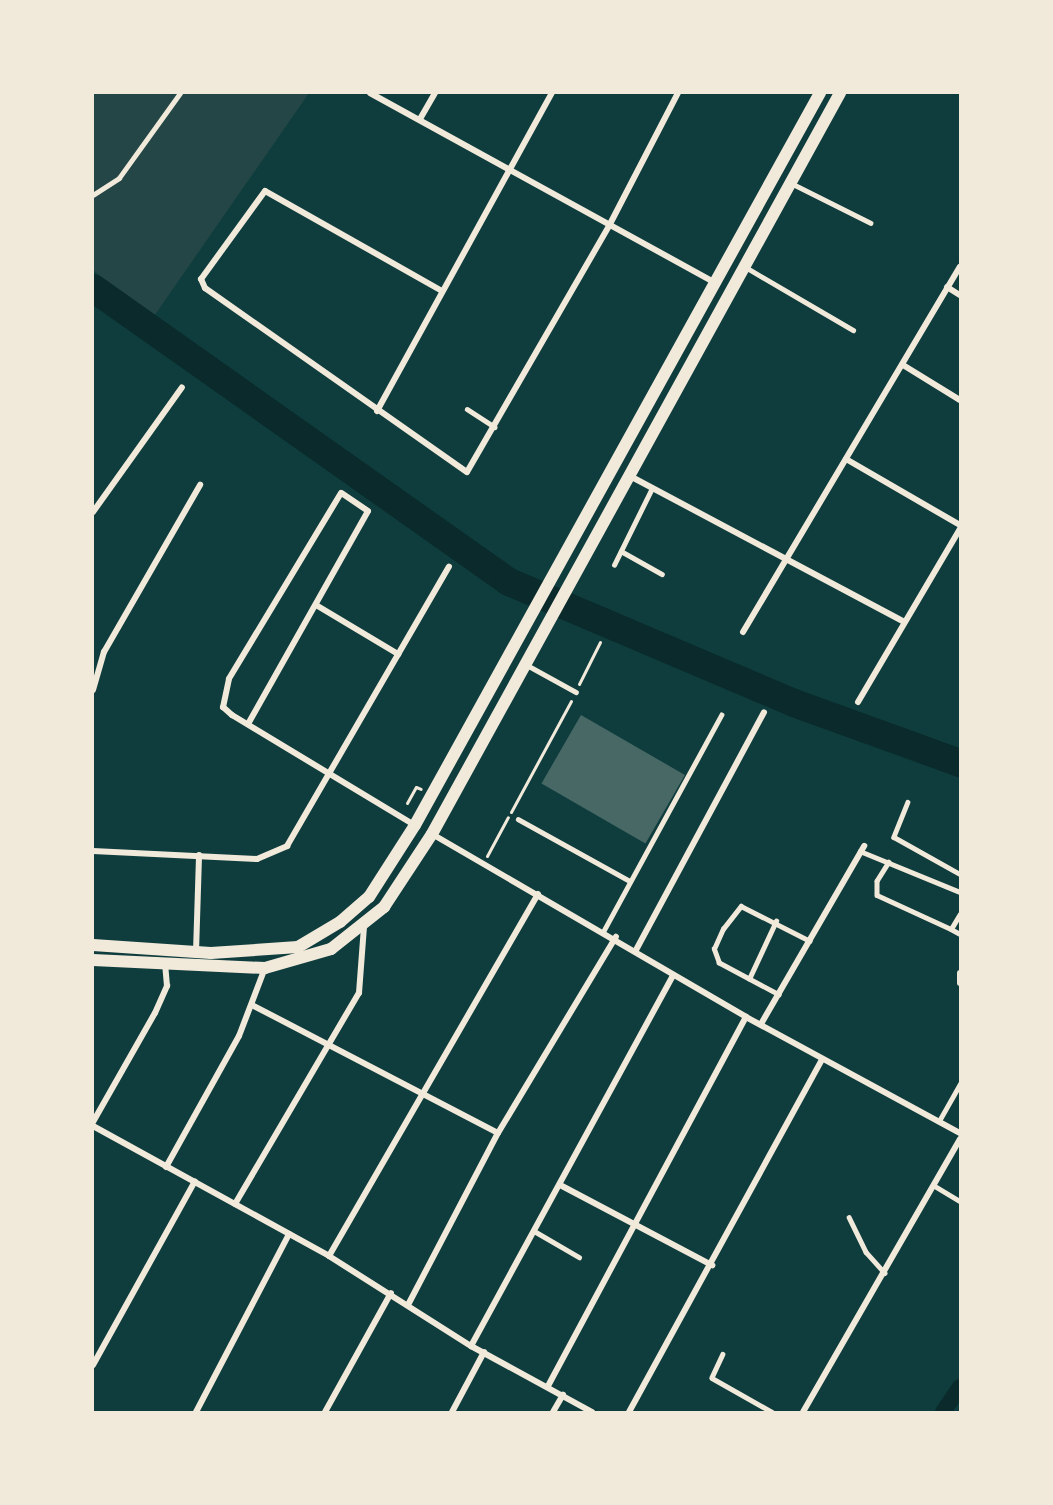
<!DOCTYPE html>
<style>
body{margin:0}
#map{position:relative;width:1053px;height:1505px;overflow:hidden;background:#0f3d3e;font-family:Barlow,sans-serif}
div>[style]{position:absolute}
.green>*{inset:0;background:#244646}
.canal>*{height:16px;margin:-8px;padding:0 8px;transform-origin:8px;border-radius:8px;background:#0a2a2b}
.river>*{height:28px;margin:-14px;padding:0 14px;transform-origin:14px;border-radius:14px;background:#0a2a2b}
.building>*{inset:0;background:#486865;transform-origin:0 0}
.path>*{height:3px;margin:-1.5px;padding:0 1.5px;transform-origin:1.5px;border-radius:1.5px;background:#f1e9da}
.service>*{height:4.5px;margin:-2.25px;padding:0 2.25px;transform-origin:2.25px;border-radius:2.25px;background:#f1e9da}
.minor>*{height:6px;margin:-3px;padding:0 3px;transform-origin:3px;border-radius:3px;background:#f1e9da}
.secondary>*{height:12px;margin:-6px;padding:0 6px;transform-origin:6px;border-radius:6px;background:#f1e9da}
span{translate:-50% -50%;white-space:nowrap;text-align:center;line-height:1.15;-webkit-text-stroke:4.5px #f1e9da;paint-order:stroke}
.frame{position:absolute;inset:0;border:94px solid #f1e9da;pointer-events:none}
</style>
<div id="map">
<div class="green">
<div style="clip-path:polygon(93px 93px,309px 93px,152px 319px,93px 270px)"></div>
</div>
<div class="canal">
<div style="left:943px;top:1412px;width:30px;rotate:-56deg"></div>
</div>
<div class="river">
<div style="left:93px;top:288px;width:509px;rotate:35.25deg"></div>
<div style="left:509px;top:582px;width:310px;rotate:23deg"></div>
<div style="left:794px;top:703px;width:177px;rotate:19.9deg"></div>
</div>
<div class="building">
<div style="left:581px;top:715px;width:120px;height:79px;rotate:30deg"></div>
</div>
<div class="path">
<div style="left:579px;top:684px;width:47px;rotate:-63.4deg"></div>
<div style="left:407px;top:803px;width:18px;rotate:-61deg"></div>
<div style="left:416px;top:787px;width:5px;rotate:22deg"></div>
<div style="left:511px;top:812px;width:126px;rotate:-61.6deg"></div>
<div style="left:487px;top:856px;width:44px;rotate:-61.7deg"></div>
</div>
<div class="service">
<div style="left:791px;top:183px;width:89px;rotate:26.6deg"></div>
<div style="left:93px;top:195px;width:31px;rotate:-33deg"></div>
<div style="left:119px;top:178px;width:105px;rotate:-54.3deg"></div>
<div style="left:747px;top:268px;width:123px;rotate:30.3deg"></div>
<div style="left:467px;top:409px;width:33px;rotate:33deg"></div>
<div style="left:621px;top:551px;width:47px;rotate:29.3deg"></div>
<div style="left:614px;top:565px;width:86px;rotate:-63.7deg"></div>
<div style="left:527px;top:665px;width:56px;rotate:28.9deg"></div>
<div style="left:908px;top:802px;width:38px;rotate:112deg"></div>
<div style="left:894px;top:837px;width:76px;rotate:29.3deg"></div>
<div style="left:518px;top:819px;width:128px;rotate:29deg"></div>
<div style="left:860px;top:851px;width:108px;rotate:22.3deg"></div>
<div style="left:889px;top:862px;width:22px;rotate:122deg"></div>
<div style="left:877px;top:881px;width:14px;rotate:90deg"></div>
<div style="left:877px;top:895px;width:81px;rotate:24.7deg"></div>
<div style="left:951px;top:929px;width:17px;rotate:-59deg"></div>
<div style="left:951px;top:929px;width:10px;rotate:29deg"></div>
<div style="left:604px;top:930px;width:245px;rotate:-61.4deg"></div>
<div style="left:749px;top:979px;width:64px;rotate:-65deg"></div>
<div style="left:779px;top:995px;width:68px;rotate:-151.9deg"></div>
<div style="left:719px;top:963px;width:15px;rotate:-110deg"></div>
<div style="left:714px;top:949px;width:22px;rotate:-66deg"></div>
<div style="left:723px;top:929px;width:29px;rotate:-52deg"></div>
<div style="left:741px;top:906px;width:77px;rotate:26.9deg"></div>
<div style="left:939px;top:1121px;width:43px;rotate:-60.4deg"></div>
<div style="left:933px;top:1185px;width:31px;rotate:31deg"></div>
<div style="left:849px;top:1217px;width:39px;rotate:64deg"></div>
<div style="left:866px;top:1252px;width:28px;rotate:48deg"></div>
<div style="left:536px;top:1232px;width:50px;rotate:30.2deg"></div>
<div style="left:723px;top:1354px;width:26px;rotate:115deg"></div>
<div style="left:712px;top:1378px;width:69px;rotate:29.5deg"></div>
</div>
<div class="minor">
<div style="left:370px;top:93px;width:393px;rotate:28.8deg"></div>
<div style="left:420px;top:119px;width:30px;rotate:-60deg"></div>
<div style="left:947px;top:287px;width:15px;rotate:32deg"></div>
<div style="left:442px;top:291px;width:203px;rotate:-150.5deg"></div>
<div style="left:265px;top:191px;width:109px;rotate:126deg"></div>
<div style="left:201px;top:279px;width:10px;rotate:66deg"></div>
<div style="left:205px;top:288px;width:320px;rotate:35.1deg"></div>
<div style="left:467px;top:472px;width:286px;rotate:-60deg"></div>
<div style="left:610px;top:224px;width:148px;rotate:-62.6deg"></div>
<div style="left:903px;top:365px;width:67px;rotate:31.6deg"></div>
<div style="left:377px;top:411px;width:363px;rotate:-61.2deg"></div>
<div style="left:846px;top:459px;width:132px;rotate:30.1deg"></div>
<div style="left:628px;top:475px;width:311px;rotate:28deg"></div>
<div style="left:93px;top:512px;width:153px;rotate:-54.5deg"></div>
<div style="left:316px;top:605px;width:96px;rotate:30.9deg"></div>
<div style="left:743px;top:632px;width:425px;rotate:-59.3deg"></div>
<div style="left:93px;top:690px;width:40px;rotate:-74deg"></div>
<div style="left:104px;top:652px;width:193px;rotate:-60.1deg"></div>
<div style="left:858px;top:702px;width:201px;rotate:-59.5deg"></div>
<div style="left:248px;top:724px;width:244px;rotate:-60.6deg"></div>
<div style="left:368px;top:511px;width:32px;rotate:-146deg"></div>
<div style="left:341px;top:493px;width:217px;rotate:121.1deg"></div>
<div style="left:229px;top:679px;width:29px;rotate:102deg"></div>
<div style="left:223px;top:707px;width:12px;rotate:42deg"></div>
<div style="left:232px;top:715px;width:213px;rotate:31.1deg"></div>
<div style="left:432px;top:834px;width:363px;rotate:30.2deg"></div>
<div style="left:746px;top:1017px;width:243px;rotate:28.5deg"></div>
<div style="left:93px;top:851px;width:164px;rotate:2.8deg"></div>
<div style="left:257px;top:859px;width:33px;rotate:-23deg"></div>
<div style="left:287px;top:846px;width:323px;rotate:-59.9deg"></div>
<div style="left:636px;top:950px;width:270px;rotate:-61.7deg"></div>
<div style="left:196px;top:952px;width:97px;rotate:-88.2deg"></div>
<div style="left:960px;top:973px;width:10px;rotate:90deg"></div>
<div style="left:252px;top:1005px;width:277px;rotate:27.5deg"></div>
<div style="left:761px;top:1024px;width:206px;rotate:-59.9deg"></div>
<div style="left:93px;top:1122px;width:125px;rotate:-60.4deg"></div>
<div style="left:155px;top:1013px;width:30px;rotate:-66deg"></div>
<div style="left:167px;top:986px;width:22px;rotate:-95deg"></div>
<div style="left:93px;top:1126px;width:269px;rotate:28.8deg"></div>
<div style="left:329px;top:1256px;width:168px;rotate:32.4deg"></div>
<div style="left:471px;top:1346px;width:138px;rotate:28.6deg"></div>
<div style="left:166px;top:1167px;width:150px;rotate:-60.9deg"></div>
<div style="left:239px;top:1036px;width:73px;rotate:-69.1deg"></div>
<div style="left:562px;top:1186px;width:170px;rotate:27.8deg"></div>
<div style="left:235px;top:1204px;width:245px;rotate:-59.6deg"></div>
<div style="left:359px;top:993px;width:67px;rotate:-85.7deg"></div>
<div style="left:329px;top:1256px;width:418px;rotate:-60deg"></div>
<div style="left:409px;top:1303px;width:192px;rotate:-62.4deg"></div>
<div style="left:498px;top:1133px;width:229px;rotate:-59deg"></div>
<div style="left:471px;top:1346px;width:422px;rotate:-61.4deg"></div>
<div style="left:93px;top:1365px;width:210px;rotate:-61deg"></div>
<div style="left:548px;top:1386px;width:419px;rotate:-61.8deg"></div>
<div style="left:196px;top:1412px;width:201px;rotate:-62.4deg"></div>
<div style="left:325px;top:1412px;width:136px;rotate:-61deg"></div>
<div style="left:452px;top:1412px;width:68px;rotate:-61.9deg"></div>
<div style="left:553px;top:1412px;width:20px;rotate:-60deg"></div>
<div style="left:629px;top:1412px;width:402px;rotate:-61.3deg"></div>
<div style="left:803px;top:1412px;width:315px;rotate:-60.1deg"></div>
</div>
<div class="secondary">
<div style="left:93px;top:945px;width:118px;rotate:3.9deg"></div>
<div style="left:211px;top:953px;width:87px;rotate:-3.9deg"></div>
<div style="left:298px;top:947px;width:49px;rotate:-30.8deg"></div>
<div style="left:340px;top:922px;width:38px;rotate:-41deg"></div>
<div style="left:369px;top:897px;width:85px;rotate:-57.4deg"></div>
<div style="left:415px;top:825px;width:837px;rotate:-61.05deg"></div>
<div style="left:93px;top:960px;width:172px;rotate:2.7deg"></div>
<div style="left:265px;top:968px;width:69px;rotate:-16.1deg"></div>
<div style="left:331px;top:949px;width:68px;rotate:-38.4deg"></div>
<div style="left:384px;top:907px;width:87px;rotate:-56.7deg"></div>
<div style="left:432px;top:834px;width:846px;rotate:-61.16deg"></div>
</div>
<div class="frame"></div>
</div>
